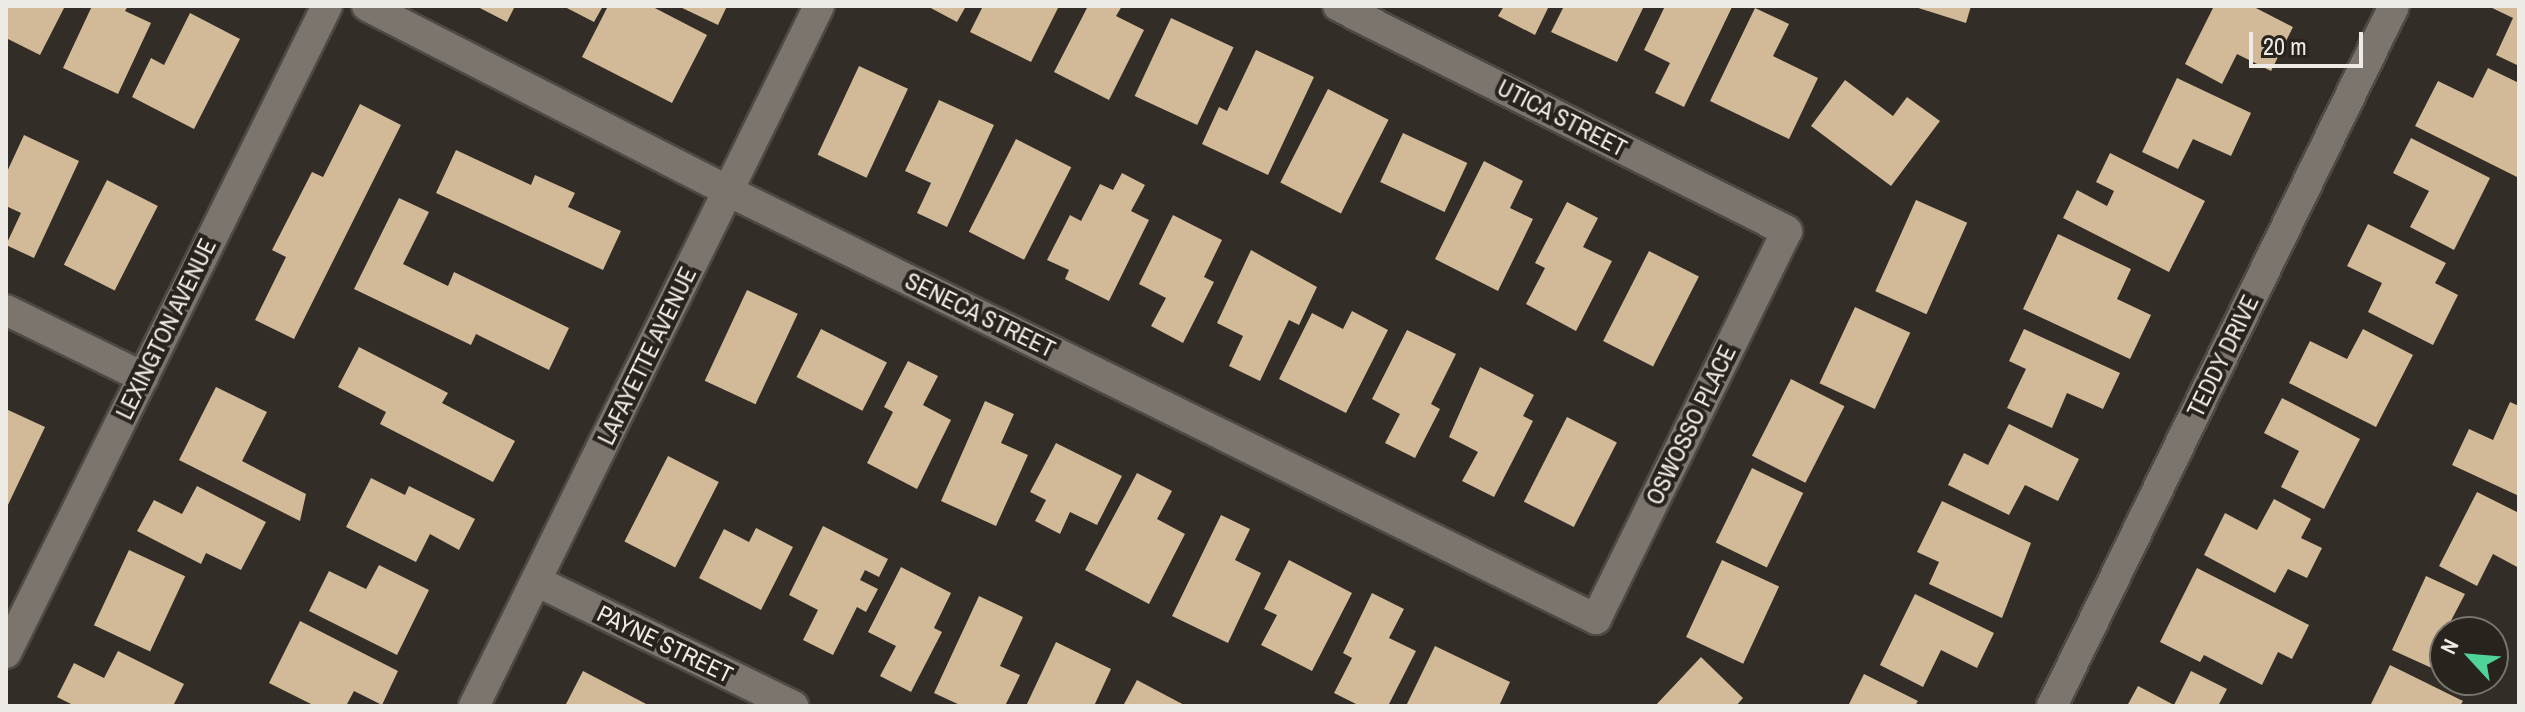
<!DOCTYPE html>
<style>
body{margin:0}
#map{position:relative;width:2525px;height:712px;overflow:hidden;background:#322d26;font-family:"Archivo Narrow",sans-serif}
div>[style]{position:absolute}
.building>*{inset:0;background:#d2ba98;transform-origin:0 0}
.roads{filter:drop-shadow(2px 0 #4d4943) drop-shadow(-2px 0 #4d4943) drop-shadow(0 2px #4d4943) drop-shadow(0 -2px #4d4943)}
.minor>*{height:30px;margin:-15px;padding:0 15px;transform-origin:15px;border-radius:15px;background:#7b756d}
span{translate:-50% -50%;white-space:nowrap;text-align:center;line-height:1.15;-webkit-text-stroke:8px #28231d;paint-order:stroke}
.street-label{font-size:24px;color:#eeebe6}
.frame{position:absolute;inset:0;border:8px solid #eeebe6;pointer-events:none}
.north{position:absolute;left:2429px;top:616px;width:80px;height:80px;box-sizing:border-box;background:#28231d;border:2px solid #77736d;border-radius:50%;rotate:296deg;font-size:22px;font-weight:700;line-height:32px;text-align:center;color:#eeebe6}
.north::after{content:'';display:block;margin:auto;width:28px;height:36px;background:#50d398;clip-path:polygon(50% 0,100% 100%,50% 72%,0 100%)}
.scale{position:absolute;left:2249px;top:32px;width:114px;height:36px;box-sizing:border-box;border:4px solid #eeebe6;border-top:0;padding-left:10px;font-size:24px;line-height:28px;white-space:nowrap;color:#eeebe6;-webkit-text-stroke:6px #28231d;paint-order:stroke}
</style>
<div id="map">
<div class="building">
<div style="clip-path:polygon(6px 6px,65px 6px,40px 55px,6px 38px)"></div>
<div style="clip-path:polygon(92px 6px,128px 6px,125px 11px,151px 23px,118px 94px,63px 68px)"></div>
<div style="clip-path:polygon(476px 6px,515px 6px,507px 22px)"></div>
<div style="clip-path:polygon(563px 6px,603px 6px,594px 22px)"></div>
<div style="clip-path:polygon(608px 6px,651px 6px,707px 35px,672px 103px,582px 57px)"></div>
<div style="clip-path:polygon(678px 6px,727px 6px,718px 25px)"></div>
<div style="clip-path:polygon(927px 6px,966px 6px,957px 22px)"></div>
<div style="clip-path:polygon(983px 6px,1059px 6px,1031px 62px,970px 32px)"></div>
<div style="clip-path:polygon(1088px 6px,1122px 6px,1116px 16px,1144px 30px,1109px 100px,1054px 72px)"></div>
<div style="clip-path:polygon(1504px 6px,1549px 6px,1535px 35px,1498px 16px)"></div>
<div style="clip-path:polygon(1564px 6px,1644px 6px,1617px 62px,1551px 32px)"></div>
<div style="clip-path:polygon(1665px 6px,1732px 7px,1684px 107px,1655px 93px,1670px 63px,1644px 50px)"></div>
<div style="clip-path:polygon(1912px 6px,1971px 6px,1966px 23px)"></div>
<div style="clip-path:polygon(2214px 6px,2252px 6px,2293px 27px,2271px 71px,2237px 54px,2222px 84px,2185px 64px)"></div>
<div style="clip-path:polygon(2488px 6px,2519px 6px,2519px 66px,2496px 55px,2513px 18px)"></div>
<div style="clip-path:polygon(1755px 8px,1789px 24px,1773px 56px,1818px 78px,1789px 139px,1710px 101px)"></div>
<div style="clip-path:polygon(190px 13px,240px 39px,194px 129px,132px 97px,151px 58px,164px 65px)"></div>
<div style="left:1171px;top:18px;width:69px;height:86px;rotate:25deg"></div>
<div style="clip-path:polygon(1256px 50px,1314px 77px,1268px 175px,1202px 144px,1219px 107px,1227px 111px)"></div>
<div style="left:859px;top:66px;width:54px;height:98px;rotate:25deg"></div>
<div style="clip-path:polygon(2488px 68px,2519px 83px,2519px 178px,2415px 126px,2438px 81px,2473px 98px)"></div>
<div style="clip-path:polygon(2177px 78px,2251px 113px,2231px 156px,2193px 139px,2178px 169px,2142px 152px)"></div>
<div style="clip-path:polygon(1845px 80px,1893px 116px,1907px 97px,1940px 121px,1891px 186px,1811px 126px)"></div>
<div style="left:1328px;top:89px;width:68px;height:105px;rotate:27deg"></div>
<div style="clip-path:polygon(939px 100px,994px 125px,947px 227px,917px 213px,931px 183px,905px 171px)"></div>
<div style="clip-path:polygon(360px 104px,401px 125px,294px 339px,255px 320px,286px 257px,272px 250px,312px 172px,323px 177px)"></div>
<div style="left:1403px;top:133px;width:71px;height:54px;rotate:25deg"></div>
<div style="clip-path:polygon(24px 135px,79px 161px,34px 258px,6px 245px,21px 213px,6px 206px,6px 174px)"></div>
<div style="clip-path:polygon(2411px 138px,2490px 178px,2454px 250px,2410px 227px,2429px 191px,2393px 173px)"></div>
<div style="left:1016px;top:139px;width:62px;height:104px;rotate:27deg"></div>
<div style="clip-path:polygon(456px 150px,531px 185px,535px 175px,575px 193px,568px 207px,621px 231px,603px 270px,436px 193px)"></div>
<div style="clip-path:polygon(2110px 153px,2205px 201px,2169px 272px,2063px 218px,2077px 190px,2107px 206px,2114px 191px,2096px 182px)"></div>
<div style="clip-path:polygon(1484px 161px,1523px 181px,1510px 208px,1533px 219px,1498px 291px,1435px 259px)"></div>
<div style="clip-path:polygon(1122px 173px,1145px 185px,1131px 211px,1149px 220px,1109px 301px,1065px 279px,1069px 270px,1047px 260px,1070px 215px,1081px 221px,1100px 184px,1113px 190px)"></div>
<div style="left:107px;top:180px;width:57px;height:95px;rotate:27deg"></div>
<div style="clip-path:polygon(399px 198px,429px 212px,403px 264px,448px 286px,454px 272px,569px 328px,549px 370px,476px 334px,471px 345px,354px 289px)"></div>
<div style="left:1916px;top:200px;width:56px;height:100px;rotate:24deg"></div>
<div style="clip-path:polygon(1567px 202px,1598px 218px,1583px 247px,1612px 261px,1576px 331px,1526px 304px,1545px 268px,1535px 263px)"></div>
<div style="clip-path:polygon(1173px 215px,1222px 240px,1204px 277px,1214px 282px,1183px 343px,1151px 326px,1166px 298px,1139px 284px)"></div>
<div style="clip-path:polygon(2368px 224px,2446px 263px,2435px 283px,2458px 295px,2433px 345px,2368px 312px,2382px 283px,2347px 266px)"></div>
<div style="clip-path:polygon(2058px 234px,2131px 269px,2117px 299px,2151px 315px,2130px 359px,2023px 309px)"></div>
<div style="clip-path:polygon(1251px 250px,1317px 287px,1299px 325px,1289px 320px,1260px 381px,1229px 366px,1243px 336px,1217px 323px)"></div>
<div style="left:1649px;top:251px;width:56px;height:101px;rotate:27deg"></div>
<div style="left:747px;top:290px;width:56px;height:100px;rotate:25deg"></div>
<div style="left:1855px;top:307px;width:61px;height:84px;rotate:25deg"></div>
<div style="clip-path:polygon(1352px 311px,1388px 330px,1346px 413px,1279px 379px,1312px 313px,1343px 329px)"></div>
<div style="left:821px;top:329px;width:74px;height:54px;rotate:27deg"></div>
<div style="clip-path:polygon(2024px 329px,2120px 373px,2103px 409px,2067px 393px,2052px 428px,2007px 408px,2026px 369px,2009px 361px)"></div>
<div style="clip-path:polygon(2363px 329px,2413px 355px,2376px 427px,2289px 383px,2310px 341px,2347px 359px)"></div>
<div style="clip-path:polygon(1407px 330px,1456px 354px,1431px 404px,1440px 409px,1415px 458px,1385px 443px,1400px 414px,1372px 399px)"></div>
<div style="clip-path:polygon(359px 347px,448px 393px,442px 403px,515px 441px,493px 482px,380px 424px,386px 412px,338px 387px)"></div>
<div style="clip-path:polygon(908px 361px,938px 376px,923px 405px,951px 420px,917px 489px,867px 463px,893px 412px,884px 407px)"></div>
<div style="clip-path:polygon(1480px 367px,1534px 395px,1523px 416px,1533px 421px,1494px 497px,1462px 481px,1478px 452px,1449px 437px)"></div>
<div style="left:1791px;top:379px;width:60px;height:86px;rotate:27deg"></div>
<div style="clip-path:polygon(216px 387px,267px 412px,242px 461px,306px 494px,300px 521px,179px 460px)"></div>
<div style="clip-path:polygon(2282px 398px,2360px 439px,2324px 509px,2281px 487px,2299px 451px,2264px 433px)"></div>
<div style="clip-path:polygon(985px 401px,1014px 414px,1001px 443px,1028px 455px,996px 526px,941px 501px)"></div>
<div style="clip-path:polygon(2510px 402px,2519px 406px,2519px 496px,2452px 465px,2469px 429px,2493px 440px)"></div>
<div style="clip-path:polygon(6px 409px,45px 427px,6px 509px)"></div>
<div style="left:1567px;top:417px;width:56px;height:95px;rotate:27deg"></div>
<div style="clip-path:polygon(2009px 424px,2079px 459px,2058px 501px,2025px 485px,2009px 515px,1948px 485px,1964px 453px,1988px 465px)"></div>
<div style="clip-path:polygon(1056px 443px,1122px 476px,1097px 525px,1070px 512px,1060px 534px,1035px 521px,1046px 500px,1030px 492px)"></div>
<div style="left:668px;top:456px;width:57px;height:96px;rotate:27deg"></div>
<div style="left:1752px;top:468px;width:57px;height:83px;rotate:26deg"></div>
<div style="clip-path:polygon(1137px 473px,1172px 491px,1157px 519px,1185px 534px,1149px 604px,1085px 570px)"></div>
<div style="clip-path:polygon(371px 478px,405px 495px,409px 486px,475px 519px,459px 550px,430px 534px,416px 562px,346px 527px)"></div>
<div style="clip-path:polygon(197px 486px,266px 522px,241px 570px,206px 553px,201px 564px,137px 531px,154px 500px,182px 514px)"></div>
<div style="clip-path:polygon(2477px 492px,2519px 513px,2519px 568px,2493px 554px,2477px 586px,2439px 566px)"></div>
<div style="clip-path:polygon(2274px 499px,2311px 519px,2301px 538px,2322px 548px,2307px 578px,2288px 569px,2275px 593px,2204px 555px,2225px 513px,2257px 530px)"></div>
<div style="clip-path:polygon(1942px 501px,2031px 543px,2002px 618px,1929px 584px,1939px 562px,1917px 552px)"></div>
<div style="clip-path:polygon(1221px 515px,1250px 529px,1235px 560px,1261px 573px,1228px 643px,1172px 616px)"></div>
<div style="clip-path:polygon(823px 526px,888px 559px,879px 577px,865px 570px,860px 580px,878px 589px,866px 612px,857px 607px,833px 655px,803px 640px,818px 610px,789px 595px)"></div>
<div style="clip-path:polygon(756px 528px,793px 547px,761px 610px,699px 578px,724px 529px,749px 542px)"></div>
<div style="left:129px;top:550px;width:62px;height:83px;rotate:25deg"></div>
<div style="clip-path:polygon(1289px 560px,1352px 593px,1312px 671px,1261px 645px,1277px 615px,1264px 609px)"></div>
<div style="left:1722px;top:560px;width:63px;height:85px;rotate:25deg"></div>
<div style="clip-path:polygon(379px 565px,429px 590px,397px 655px,309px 611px,329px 571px,366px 589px)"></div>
<div style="clip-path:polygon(901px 567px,951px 593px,934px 628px,942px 632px,911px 692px,880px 676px,896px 646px,868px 632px)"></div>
<div style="clip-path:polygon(2197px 568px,2309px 625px,2292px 659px,2278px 652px,2262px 685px,2204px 655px,2200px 662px,2160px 642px)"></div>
<div style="clip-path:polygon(2426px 576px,2465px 594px,2445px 632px,2445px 674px,2392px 650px)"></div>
<div style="clip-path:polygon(1372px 593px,1404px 609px,1389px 638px,1416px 651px,1388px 706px,1360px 706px,1334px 693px,1352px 658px,1343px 653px)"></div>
<div style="clip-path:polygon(1915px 594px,1994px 633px,1977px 668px,1941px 650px,1923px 687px,1880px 665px)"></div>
<div style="clip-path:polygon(979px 596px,1023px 617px,1000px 666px,1020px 675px,1005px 706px,962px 706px,934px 693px)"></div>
<div style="clip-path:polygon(300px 621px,398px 671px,382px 705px,354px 691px,346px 706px,315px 706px,269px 683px)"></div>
<div style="clip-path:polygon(1056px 642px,1111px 669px,1094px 706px,1026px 706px)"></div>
<div style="clip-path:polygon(1435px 646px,1510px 682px,1499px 706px,1406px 706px)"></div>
<div style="clip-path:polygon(118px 651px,184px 684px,173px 706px,75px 706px,57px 697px,74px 663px,104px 678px)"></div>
<div style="clip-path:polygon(1701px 657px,1743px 698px,1736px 706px,1655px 706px)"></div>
<div style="clip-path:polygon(2390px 665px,2463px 701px,2460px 706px,2370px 706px)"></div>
<div style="clip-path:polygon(583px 671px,650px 706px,565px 706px)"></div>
<div style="clip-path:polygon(2191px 671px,2227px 689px,2218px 706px,2127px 706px,2138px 686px,2174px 705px)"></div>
<div style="clip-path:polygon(1864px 674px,1918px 701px,1915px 706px,1848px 706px)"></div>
<div style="clip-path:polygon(1137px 680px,1186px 706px,1123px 706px)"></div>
</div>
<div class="roads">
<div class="minor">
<div style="left:367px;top:6px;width:406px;rotate:27.1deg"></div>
<div style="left:728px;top:191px;width:968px;rotate:26.25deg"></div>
<div style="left:1596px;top:619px;width:432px;rotate:-63.8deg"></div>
<div style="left:1787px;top:231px;width:502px;rotate:-153.38deg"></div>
<div style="left:6px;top:310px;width:153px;rotate:26.1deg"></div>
<div style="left:536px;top:581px;width:286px;rotate:25.9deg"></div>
<div style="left:6px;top:653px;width:722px;rotate:-63.61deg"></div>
<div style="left:474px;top:706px;width:780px;rotate:-63.76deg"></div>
<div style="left:2052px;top:706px;width:779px;rotate:-63.96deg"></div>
</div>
</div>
<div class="street-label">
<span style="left:1562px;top:118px;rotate:27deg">UTICA STREET</span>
<span style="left:980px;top:315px;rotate:26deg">SENECA STREET</span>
<span style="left:166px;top:329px;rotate:-64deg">LEXINGTON AVENUE</span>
<span style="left:647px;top:356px;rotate:-64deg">LAFAYETTE AVENUE</span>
<span style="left:2223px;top:356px;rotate:-64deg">TEDDY DRIVE</span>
<span style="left:1691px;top:425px;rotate:-64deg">OSWOSSO PLACE</span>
<span style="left:665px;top:644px;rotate:26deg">PAYNE STREET</span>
</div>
<div class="frame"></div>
<div class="north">N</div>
<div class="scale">20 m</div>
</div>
